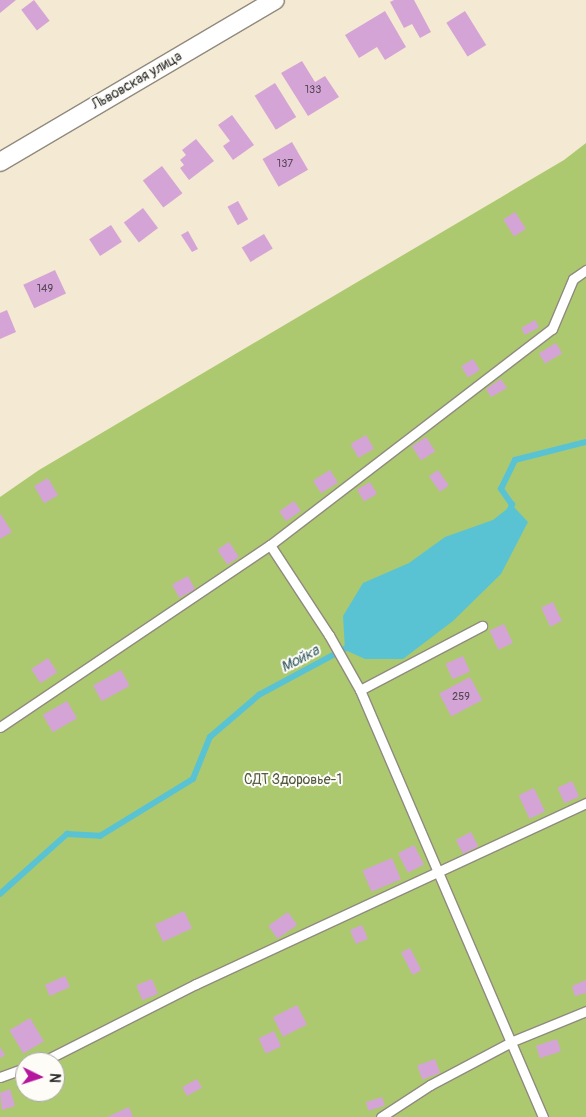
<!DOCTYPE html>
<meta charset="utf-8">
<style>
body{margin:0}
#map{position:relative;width:586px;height:1117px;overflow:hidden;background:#f4e9d2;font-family:Pangolin,sans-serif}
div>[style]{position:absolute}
.green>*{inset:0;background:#acc970}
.water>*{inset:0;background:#59c3d4}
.stream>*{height:5.5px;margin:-2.75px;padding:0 2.75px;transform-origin:2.75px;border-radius:2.75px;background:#59c3d4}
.building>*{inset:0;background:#d5a4d6;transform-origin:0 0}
.roads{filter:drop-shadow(1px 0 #908a7e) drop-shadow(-1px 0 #908a7e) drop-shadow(0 1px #908a7e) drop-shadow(0 -1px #908a7e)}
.service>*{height:9px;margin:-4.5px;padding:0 4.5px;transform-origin:4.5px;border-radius:4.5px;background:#fff}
.minor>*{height:18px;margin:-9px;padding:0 9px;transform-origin:9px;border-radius:9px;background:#fff}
span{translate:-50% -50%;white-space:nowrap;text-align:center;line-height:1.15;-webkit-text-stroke:4px #fdfcf7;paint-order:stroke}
.number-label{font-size:11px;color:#564956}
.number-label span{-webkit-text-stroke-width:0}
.street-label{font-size:14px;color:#2b2b2b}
.park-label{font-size:14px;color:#525a40}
.water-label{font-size:15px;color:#3b6066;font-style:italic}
.north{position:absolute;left:15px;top:1052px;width:50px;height:50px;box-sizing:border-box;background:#fdfcf7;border:1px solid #a9a8a5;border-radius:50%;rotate:94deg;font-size:14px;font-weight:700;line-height:20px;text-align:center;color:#2b2b2b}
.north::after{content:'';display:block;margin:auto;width:18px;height:22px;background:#b5179e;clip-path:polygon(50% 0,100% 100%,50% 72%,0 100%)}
</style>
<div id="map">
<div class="green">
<div style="clip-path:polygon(evenodd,586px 143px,586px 1117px,0 1117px,0 497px,39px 470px,564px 160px,586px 143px,25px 1062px,55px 1062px,55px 1092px,25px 1092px,25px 1062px)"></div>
</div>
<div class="water">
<div style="clip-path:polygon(512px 505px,528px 522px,501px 574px,453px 621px,403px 659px,365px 659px,345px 650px,343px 616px,363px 583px,409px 563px,445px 537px,493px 520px)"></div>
</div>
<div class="stream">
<div style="left:509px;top:512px;width:8px;rotate:-67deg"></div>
<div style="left:512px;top:505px;width:19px;rotate:-125deg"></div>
<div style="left:501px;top:489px;width:32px;rotate:-64deg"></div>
<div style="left:515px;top:460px;width:73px;rotate:-14.2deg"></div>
<div style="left:0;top:894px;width:90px;rotate:-41.8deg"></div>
<div style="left:67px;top:834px;width:33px;rotate:3deg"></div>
<div style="left:100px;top:836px;width:109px;rotate:-31.5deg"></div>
<div style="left:193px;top:779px;width:45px;rotate:-68deg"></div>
<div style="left:210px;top:737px;width:65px;rotate:-40.6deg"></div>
<div style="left:259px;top:695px;width:103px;rotate:-28.3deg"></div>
</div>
<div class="building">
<div style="clip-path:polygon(0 0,16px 0,0 13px)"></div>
<div style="left:34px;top:0;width:26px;height:16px;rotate:53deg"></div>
<div style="clip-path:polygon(394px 0,414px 0,431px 32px,420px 38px,412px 24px,404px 28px,390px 2px)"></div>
<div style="clip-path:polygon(385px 11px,406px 47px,385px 60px,377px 47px,359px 58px,345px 35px)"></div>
<div style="left:465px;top:11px;width:40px;height:22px;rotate:58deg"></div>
<div style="clip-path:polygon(302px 61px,315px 82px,325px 76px,339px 97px,308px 116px,281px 73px)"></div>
<div style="left:275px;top:83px;width:40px;height:24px;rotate:58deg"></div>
<div style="clip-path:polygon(232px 115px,254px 145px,233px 160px,223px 146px,230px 141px,218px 125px)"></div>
<div style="clip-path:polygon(196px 139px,214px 161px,189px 180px,180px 168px,184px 165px,180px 160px,186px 155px,182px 150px)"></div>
<div style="left:292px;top:142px;width:32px;height:34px;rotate:60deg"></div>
<div style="left:162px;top:166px;width:34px;height:24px;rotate:53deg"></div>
<div style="left:238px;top:201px;width:21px;height:12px;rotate:61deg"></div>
<div style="left:143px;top:208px;width:25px;height:24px;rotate:53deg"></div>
<div style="left:515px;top:212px;width:20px;height:14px;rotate:57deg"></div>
<div style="left:111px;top:225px;width:20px;height:26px;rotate:57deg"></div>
<div style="clip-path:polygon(188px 231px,198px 249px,192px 252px,181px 235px)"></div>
<div style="left:264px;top:234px;width:17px;height:26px;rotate:59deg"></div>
<div style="left:55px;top:270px;width:26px;height:35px;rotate:65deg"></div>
<div style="clip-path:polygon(7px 310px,16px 332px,0 339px,0 313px)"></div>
<div style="left:535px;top:320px;width:8px;height:16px;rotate:60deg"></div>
<div style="left:556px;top:343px;width:12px;height:20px;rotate:59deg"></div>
<div style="left:473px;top:359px;width:13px;height:14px;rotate:58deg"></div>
<div style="clip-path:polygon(501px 379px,507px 388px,491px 397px,486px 389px)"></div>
<div style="left:366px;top:435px;width:16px;height:18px;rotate:60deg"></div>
<div style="left:426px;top:437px;width:17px;height:17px;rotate:57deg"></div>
<div style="left:330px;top:470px;width:15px;height:20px;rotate:58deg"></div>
<div style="left:438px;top:470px;width:19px;height:11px;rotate:55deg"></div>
<div style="left:48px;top:478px;width:20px;height:16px;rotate:60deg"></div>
<div style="left:370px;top:482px;width:14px;height:15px;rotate:60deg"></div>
<div style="left:294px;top:501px;width:12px;height:18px;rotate:55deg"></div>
<div style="clip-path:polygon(0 513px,12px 532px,0 539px)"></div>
<div style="left:229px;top:542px;width:18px;height:14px;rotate:56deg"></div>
<div style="left:188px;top:576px;width:15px;height:18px;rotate:62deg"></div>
<div style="left:553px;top:602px;width:21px;height:13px;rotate:65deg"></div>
<div style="left:504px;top:624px;width:21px;height:16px;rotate:65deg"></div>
<div style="left:463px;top:656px;width:17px;height:19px;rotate:66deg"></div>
<div style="left:48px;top:658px;width:17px;height:20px;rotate:57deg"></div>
<div style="left:121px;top:670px;width:18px;height:32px;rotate:61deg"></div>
<div style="left:470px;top:677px;width:26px;height:35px;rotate:62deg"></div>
<div style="left:67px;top:701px;width:20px;height:28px;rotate:60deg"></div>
<div style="left:572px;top:781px;width:17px;height:16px;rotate:65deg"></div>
<div style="left:534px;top:788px;width:26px;height:17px;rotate:65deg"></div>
<div style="left:471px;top:832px;width:16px;height:17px;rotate:63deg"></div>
<div style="left:414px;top:845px;width:22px;height:18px;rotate:63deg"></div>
<div style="left:392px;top:858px;width:23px;height:32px;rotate:67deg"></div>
<div style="left:184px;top:911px;width:19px;height:32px;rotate:65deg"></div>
<div style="left:288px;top:912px;width:16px;height:24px;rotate:55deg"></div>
<div style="left:362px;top:925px;width:15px;height:13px;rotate:67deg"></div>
<div style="left:410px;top:948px;width:25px;height:10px;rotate:63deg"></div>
<div style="left:65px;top:976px;width:12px;height:22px;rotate:66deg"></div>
<div style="left:152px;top:979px;width:16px;height:17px;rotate:68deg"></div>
<div style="clip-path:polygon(586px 980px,586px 993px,575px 996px,572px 986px)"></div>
<div style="left:297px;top:1005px;width:22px;height:27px;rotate:63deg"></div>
<div style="left:30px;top:1018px;width:27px;height:24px;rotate:59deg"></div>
<div style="left:274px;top:1031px;width:17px;height:17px;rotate:65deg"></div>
<div style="left:557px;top:1039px;width:13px;height:22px;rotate:72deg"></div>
<div style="clip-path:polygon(0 1047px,5px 1055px,0 1058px)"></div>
<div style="left:435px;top:1059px;width:15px;height:19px;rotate:70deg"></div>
<div style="left:197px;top:1079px;width:10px;height:17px;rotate:61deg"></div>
<div style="clip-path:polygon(10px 1089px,15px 1106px,2px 1110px,0 1093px)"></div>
<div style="left:382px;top:1097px;width:9px;height:17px;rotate:72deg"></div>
<div style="clip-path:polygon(129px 1107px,133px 1117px,107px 1117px)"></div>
</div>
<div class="roads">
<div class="service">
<div style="left:270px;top:545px;width:108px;rotate:56.8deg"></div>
<div style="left:329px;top:635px;width:63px;rotate:60.6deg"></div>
<div style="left:360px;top:690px;width:465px;rotate:66.8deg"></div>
<div style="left:360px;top:690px;width:138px;rotate:-27.7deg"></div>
<div style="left:0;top:727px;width:326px;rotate:-34deg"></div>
<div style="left:270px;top:545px;width:355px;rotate:-37.5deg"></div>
<div style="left:552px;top:329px;width:54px;rotate:-67.2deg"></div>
<div style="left:573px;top:279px;width:16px;rotate:-35deg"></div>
<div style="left:42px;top:1062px;width:173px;rotate:-26.9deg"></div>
<div style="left:196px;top:984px;width:430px;rotate:-24.9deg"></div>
<div style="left:0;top:1077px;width:27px;rotate:-20deg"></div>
<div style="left:381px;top:1117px;width:59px;rotate:-33.1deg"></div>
<div style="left:430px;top:1085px;width:94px;rotate:-27.9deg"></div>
<div style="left:513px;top:1041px;width:79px;rotate:-22.3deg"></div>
</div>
<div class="minor">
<div style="left:0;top:162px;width:319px;rotate:-30.5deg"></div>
</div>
</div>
<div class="number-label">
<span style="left:313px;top:90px">133</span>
<span style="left:285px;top:164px">137</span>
<span style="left:45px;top:289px">149</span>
<span style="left:461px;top:697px">259</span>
</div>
<div class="street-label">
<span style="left:137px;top:81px;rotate:-30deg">Львовская улица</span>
</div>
<div class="park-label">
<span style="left:293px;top:780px">СДТ Здоровье-1</span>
</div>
<div class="water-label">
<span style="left:300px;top:659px;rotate:-28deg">Мойка</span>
</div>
<div class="north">N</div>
</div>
